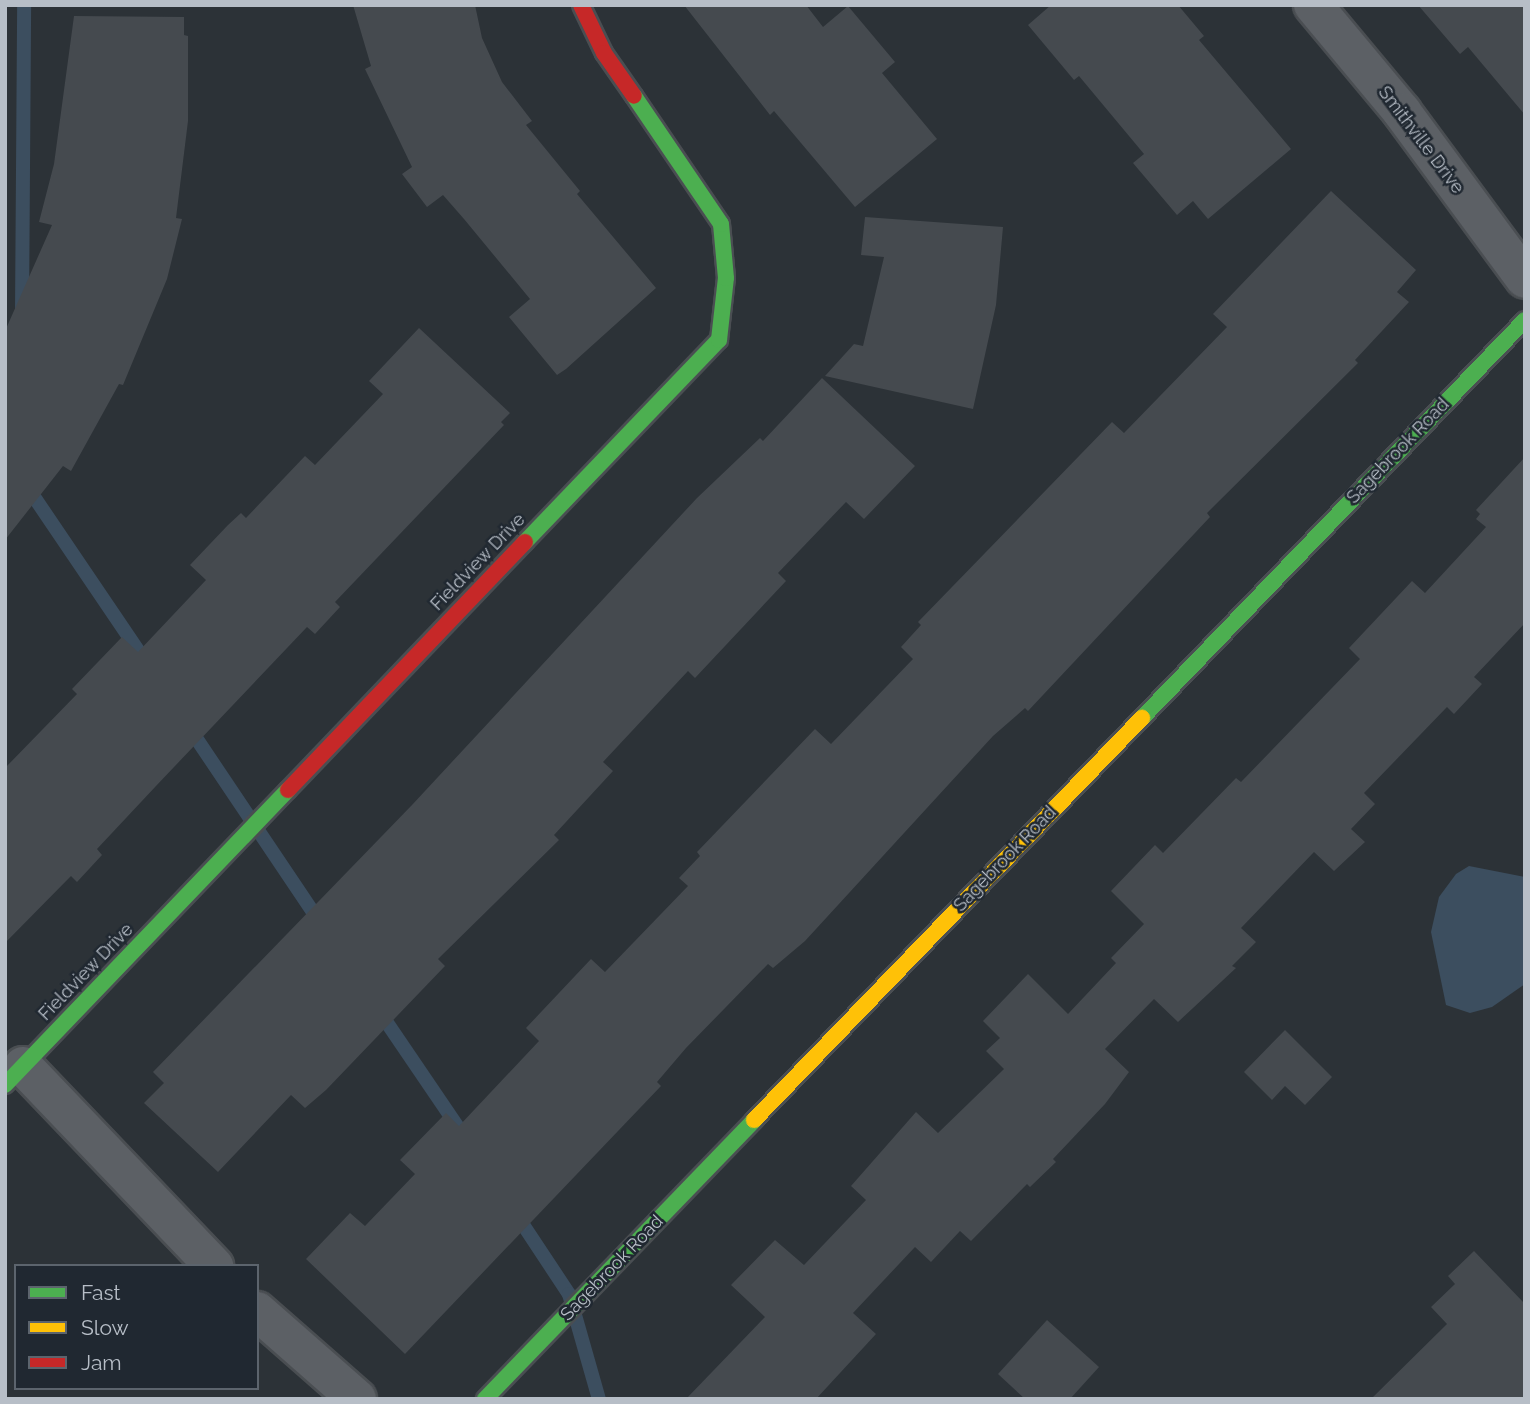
<!DOCTYPE html>
<style>
body{margin:0}
#map{position:relative;width:1530px;height:1404px;overflow:hidden;background:#2c3237;font-family:Raleway,sans-serif}
div>[style]{position:absolute}
.water>*{inset:0;background:#3c4e5f}
.stream>*{height:14px;margin:-7px;padding:0 7px;transform-origin:7px;border-radius:7px;background:#3c4e5f}
.building>*{inset:0;background:#454a4f}
.roads{filter:drop-shadow(2px 0 #4a4e52) drop-shadow(-2px 0 #4a4e52) drop-shadow(0 2px #4a4e52) drop-shadow(0 -2px #4a4e52)}
.street>*{height:38px;margin:-19px;padding:0 19px;transform-origin:19px;border-radius:19px;background:#5c6065}
.fast>*{height:16px;margin:-8px;padding:0 8px;transform-origin:8px;border-radius:8px;background:#4caf50}
.slow>*{height:16px;margin:-8px;padding:0 8px;transform-origin:8px;border-radius:8px;background:#ffc107}
.jam>*{height:16px;margin:-8px;padding:0 8px;transform-origin:8px;border-radius:8px;background:#c62828}
span{translate:-50% -50%;white-space:nowrap;text-align:center;line-height:1.15;-webkit-text-stroke:5px #202831;paint-order:stroke}
.street-label{font-size:18px;color:#b7bec7}
.frame{position:absolute;inset:0;border:7px solid #b7bec7;pointer-events:none}
.legend{position:absolute;left:14px;top:1264px;width:245px;height:126px;box-sizing:border-box;background:#202831;border:2px solid #5c646d;margin:0;padding:9px 12px;list-style:none;font-size:21px;color:#b7bec7}
.legend li{display:flex;align-items:center;gap:14px;height:35px}
.legend b{width:35px;border:2px solid #5c646d}
</style>
<div id="map">
<div class="water">
<div style="clip-path:polygon(1469px 866px,1525px 877px,1525px 984px,1492px 1007px,1470px 1013px,1446px 1005px,1431px 932px,1439px 897px,1456px 874px)"></div>
</div>
<div class="stream">
<div style="left:22px;top:312px;width:307px;rotate:-89.6deg"></div>
<div style="left:26px;top:485px;width:217px;rotate:55.9deg"></div>
<div style="left:188px;top:726px;width:239px;rotate:56.1deg"></div>
<div style="left:379px;top:1011px;width:148px;rotate:55.8deg"></div>
<div style="left:516px;top:1214px;width:96px;rotate:56.5deg"></div>
<div style="left:569px;top:1294px;width:109px;rotate:74.1deg"></div>
</div>
<div class="building">
<div style="clip-path:polygon(353px 5px,475px 5px,482px 38px,502px 82px,532px 121px,526px 125px,580px 191px,577px 194px,656px 288px,566px 369px,557px 375px,509px 317px,530px 299px,464px 219px,443px 195px,427px 207px,402px 174px,412px 167px,365px 69px,371px 66px)"></div>
<div style="clip-path:polygon(684px 5px,806px 5px,823px 27px,848px 6px,895px 62px,882px 73px,937px 139px,855px 207px,774px 111px,770px 115px)"></div>
<div style="clip-path:polygon(1051px 5px,1178px 5px,1204px 36px,1199px 40px,1291px 149px,1208px 219px,1193px 201px,1177px 215px,1133px 163px,1144px 154px,1079px 76px,1074px 80px,1028px 25px)"></div>
<div style="clip-path:polygon(1418px 5px,1525px 5px,1525px 115px,1468px 47px,1460px 54px)"></div>
<div style="clip-path:polygon(74px 16px,184px 17px,184px 35px,188px 36px,188px 121px,176px 218px,182px 219px,167px 279px,123px 385px,119px 384px,71px 471px,63px 466px,5px 540px,5px 331px,52px 225px,39px 222px,54px 164px)"></div>
<div style="clip-path:polygon(1331px 191px,1416px 270px,1397px 292px,1409px 302px,1355px 360px,1358px 363px,1207px 513px,1210px 517px,1028px 711px,1025px 708px,993px 736px,805px 941px,773px 968px,768px 964px,686px 1048px,657px 1082px,661px 1086px,405px 1354px,306px 1259px,350px 1213px,365px 1226px,415px 1174px,400px 1160px,446px 1113px,459px 1126px,539px 1041px,526px 1028px,591px 959px,605px 972px,688px 886px,679px 878px,700px 856px,697px 852px,815px 729px,831px 744px,913px 659px,901px 647px,921px 625px,918px 622px,1112px 422px,1124px 433px,1227px 327px,1213px 314px)"></div>
<div style="clip-path:polygon(865px 217px,1003px 227px,996px 305px,973px 409px,825px 376px,854px 344px,863px 346px,884px 257px,861px 255px)"></div>
<div style="clip-path:polygon(419px 328px,510px 413px,501px 422px,504px 425px,335px 602px,340px 607px,315px 634px,307px 627px,156px 786px,97px 849px,102px 855px,77px 882px,71px 876px,5px 943px,5px 768px,77px 694px,72px 689px,122px 637px,138px 652px,206px 580px,190px 565px,228px 525px,241px 513px,246px 518px,305px 456px,315px 465px,383px 394px,369px 381px)"></div>
<div style="clip-path:polygon(822px 378px,915px 466px,864px 519px,846px 502px,778px 573px,786px 581px,695px 678px,688px 671px,603px 762px,613px 771px,554px 835px,559px 840px,438px 959px,445px 966px,326px 1090px,305px 1108px,291px 1095px,218px 1172px,144px 1103px,164px 1083px,153px 1072px,412px 805px,697px 498px,760px 438px,763px 441px)"></div>
<div style="clip-path:polygon(1525px 457px,1525px 623px,1474px 677px,1482px 684px,1454px 714px,1447px 707px,1364px 793px,1375px 804px,1351px 829px,1365px 842px,1334px 871px,1314px 852px,1241px 928px,1256px 942px,1232px 966px,1236px 968px,1178px 1022px,1154px 999px,1105px 1049px,1129px 1072px,1105px 1104px,1053px 1159px,1056px 1162px,1030px 1187px,1027px 1184px,971px 1241px,960px 1231px,931px 1262px,915px 1247px,853px 1313px,876px 1334px,816px 1399px,686px 1399px,765px 1317px,731px 1285px,775px 1240px,804px 1265px,866px 1200px,851px 1186px,916px 1112px,938px 1133px,1004px 1069px,986px 1051px,1000px 1038px,983px 1021px,1028px 974px,1068px 1014px,1116px 963px,1111px 958px,1144px 924px,1111px 891px,1155px 845px,1163px 853px,1236px 778px,1241px 782px,1360px 659px,1349px 648px,1412px 581px,1425px 593px,1486px 527px,1476px 519px,1480px 514px,1476px 510px)"></div>
<div style="clip-path:polygon(1285px 1030px,1332px 1077px,1305px 1105px,1285px 1086px,1272px 1100px,1244px 1072px)"></div>
<div style="clip-path:polygon(1474px 1251px,1525px 1304px,1525px 1399px,1371px 1399px,1447px 1324px,1431px 1307px,1455px 1284px,1448px 1276px)"></div>
<div style="clip-path:polygon(1047px 1320px,1099px 1367px,1070px 1399px,1025px 1399px,998px 1374px)"></div>
</div>
<div class="roads">
<div class="street">
<div style="left:1313px;top:5px;width:139px;rotate:50.2deg"></div>
<div style="left:1402px;top:112px;width:207px;rotate:53.6deg"></div>
<div style="left:23px;top:1066px;width:277px;rotate:46.3deg"></div>
<div style="left:257px;top:1311px;width:133px;rotate:41.3deg"></div>
</div>
<div class="fast">
<div style="left:525px;top:542px;width:280px;rotate:-46.2deg"></div>
<div style="left:719px;top:340px;width:62px;rotate:-83.6deg"></div>
<div style="left:726px;top:278px;width:54px;rotate:-95.3deg"></div>
<div style="left:721px;top:224px;width:155px;rotate:-124.2deg"></div>
<div style="left:1142px;top:718px;width:552px;rotate:-46.1deg"></div>
<div style="left:5px;top:1085px;width:409px;rotate:-46.2deg"></div>
<div style="left:485px;top:1399px;width:388px;rotate:-46deg"></div>
</div>
<div class="slow">
<div style="left:754px;top:1120px;width:559px;rotate:-46.02deg"></div>
</div>
<div class="jam">
<div style="left:581px;top:5px;width:53px;rotate:64.4deg"></div>
<div style="left:604px;top:53px;width:52px;rotate:55.1deg"></div>
<div style="left:288px;top:790px;width:343px;rotate:-46.3deg"></div>
</div>
</div>
<div class="street-label">
<span style="left:1421px;top:140px;rotate:53deg">Smithville Drive</span>
<span style="left:1398px;top:451px;rotate:-46deg">Sagebrook Road</span>
<span style="left:478px;top:562px;rotate:-46deg">Fieldview Drive</span>
<span style="left:1005px;top:859px;rotate:-46deg">Sagebrook Road</span>
<span style="left:86px;top:972px;rotate:-46deg">Fieldview Drive</span>
<span style="left:612px;top:1268px;rotate:-46deg">Sagebrook Road</span>
</div>
<div class="frame"></div>
<ul class="legend">
<li><b style="height:9px;background:#4caf50"></b>Fast</li>
<li><b style="height:9px;background:#ffc107"></b>Slow</li>
<li><b style="height:9px;background:#c62828"></b>Jam</li>
</ul>
</div>
